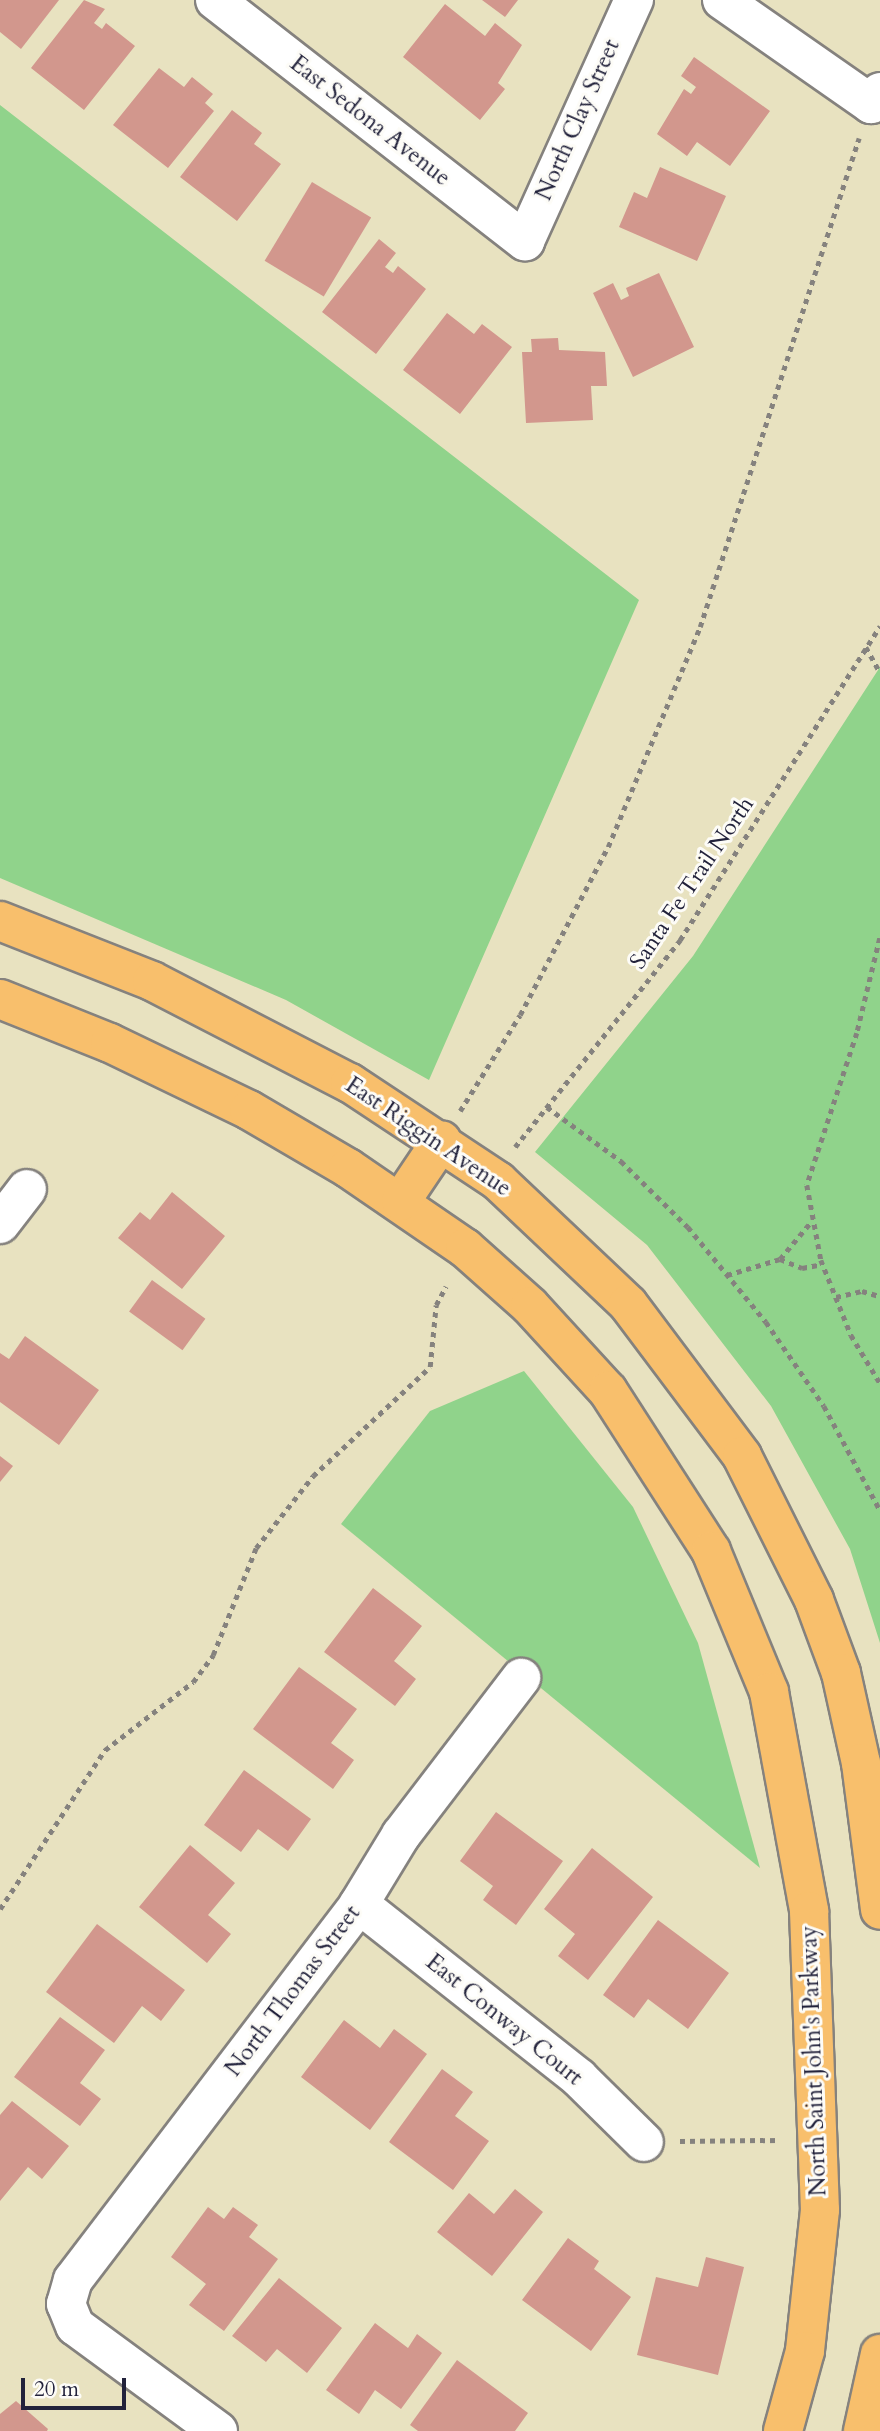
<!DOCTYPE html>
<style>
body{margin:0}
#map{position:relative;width:880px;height:2431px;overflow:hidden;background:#e8e2c0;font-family:Cardo,serif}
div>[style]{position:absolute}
.green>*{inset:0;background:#90d38b}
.building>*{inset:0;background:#d2978d;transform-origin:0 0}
.path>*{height:4.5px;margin-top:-2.25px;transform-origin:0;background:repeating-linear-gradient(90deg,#85827e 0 5px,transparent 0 10px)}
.roads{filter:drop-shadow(2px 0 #85827e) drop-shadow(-2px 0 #85827e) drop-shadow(0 2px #85827e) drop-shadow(0 -2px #85827e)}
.minor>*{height:38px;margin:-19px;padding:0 19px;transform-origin:19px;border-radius:19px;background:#fff}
.major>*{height:38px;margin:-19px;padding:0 19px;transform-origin:19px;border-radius:19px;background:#f8bf6c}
span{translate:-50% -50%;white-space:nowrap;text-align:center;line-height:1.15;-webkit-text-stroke:6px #fdfcf7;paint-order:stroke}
.street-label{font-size:23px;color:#22223b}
.scale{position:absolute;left:21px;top:2378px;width:105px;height:32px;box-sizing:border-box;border:4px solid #22223b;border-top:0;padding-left:9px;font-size:21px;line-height:24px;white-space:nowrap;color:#22223b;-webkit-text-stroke:5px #fdfcf7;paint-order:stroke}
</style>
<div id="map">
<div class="green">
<div style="clip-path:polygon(0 105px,639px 600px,429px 1080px,286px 1000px,0 878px)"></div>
<div style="clip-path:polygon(880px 667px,880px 1643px,850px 1549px,771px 1406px,647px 1245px,535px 1152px,693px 956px)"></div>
<div style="clip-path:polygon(524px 1371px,633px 1507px,698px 1643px,760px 1868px,341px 1524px,430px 1411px)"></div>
</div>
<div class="building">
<div style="clip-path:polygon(0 0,59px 0,21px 49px,0 32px)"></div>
<div style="clip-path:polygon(84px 0,105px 9px,94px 23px,102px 29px,106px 23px,135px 46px,84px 110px,31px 68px)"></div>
<div style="clip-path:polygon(482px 0,518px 0,505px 17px)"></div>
<div style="clip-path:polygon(445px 4px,485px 36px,495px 23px,522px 45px,498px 83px,505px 89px,480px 120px,403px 57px)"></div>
<div style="clip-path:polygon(694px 57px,770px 111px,730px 166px,697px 142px,687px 156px,657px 134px,684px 89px,691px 94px,696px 87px,681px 76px)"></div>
<div style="clip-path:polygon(159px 68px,184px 87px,192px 77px,213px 94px,205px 103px,214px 111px,168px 168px,113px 125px)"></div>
<div style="clip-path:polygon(232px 110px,262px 133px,254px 144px,281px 164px,237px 221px,180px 177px)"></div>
<div style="clip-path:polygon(660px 167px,726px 196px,697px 261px,619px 227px,634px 192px,647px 198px)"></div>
<div style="left:312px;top:182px;width:69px;height:92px;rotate:31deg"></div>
<div style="clip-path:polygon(379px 239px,396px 253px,385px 267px,393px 273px,398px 266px,426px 289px,376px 354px,322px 312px)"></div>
<div style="clip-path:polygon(659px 273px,694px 347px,633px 377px,593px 293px,613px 283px,621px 300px,629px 296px,626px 288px)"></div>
<div style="clip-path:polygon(447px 313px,474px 334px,482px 324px,512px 347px,460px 414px,403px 370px)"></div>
<div style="clip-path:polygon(558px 338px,559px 350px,605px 352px,607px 386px,591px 386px,593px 420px,526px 423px,522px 352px,532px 352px,531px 339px)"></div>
<div style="clip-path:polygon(172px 1192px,225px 1236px,182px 1289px,118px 1238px,140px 1212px,150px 1220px)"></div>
<div style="left:152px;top:1280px;width:66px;height:39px;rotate:36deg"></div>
<div style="clip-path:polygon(25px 1336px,99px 1390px,59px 1445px,0 1402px,0 1353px,9px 1359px)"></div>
<div style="clip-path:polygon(0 1456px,13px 1466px,0 1482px)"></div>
<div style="clip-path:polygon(373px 1588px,422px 1626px,394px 1661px,416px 1679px,395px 1706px,324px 1652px)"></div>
<div style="clip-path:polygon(299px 1667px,357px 1709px,331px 1743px,354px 1760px,333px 1789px,253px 1729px)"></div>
<div style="clip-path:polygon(244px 1770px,311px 1819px,288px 1851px,258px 1829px,241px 1852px,204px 1825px)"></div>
<div style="clip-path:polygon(496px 1812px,563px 1861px,516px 1925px,483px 1900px,493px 1886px,460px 1861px)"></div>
<div style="clip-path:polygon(190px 1845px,235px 1883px,208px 1915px,231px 1934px,207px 1963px,139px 1907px)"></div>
<div style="clip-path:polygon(592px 1848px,653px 1897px,588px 1980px,558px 1956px,575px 1934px,544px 1909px)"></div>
<div style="clip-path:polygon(658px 1920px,729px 1973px,688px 2029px,648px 1999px,634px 2018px,603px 1995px)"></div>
<div style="clip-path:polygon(97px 1924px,185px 1990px,161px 2021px,142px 2006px,114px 2043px,46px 1992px)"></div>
<div style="clip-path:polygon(60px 2017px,105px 2050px,80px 2083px,101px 2099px,80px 2126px,14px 2077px)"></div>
<div style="clip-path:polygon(344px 2020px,380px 2048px,394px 2029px,427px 2054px,370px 2130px,301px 2077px)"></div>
<div style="clip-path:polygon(442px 2069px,473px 2092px,455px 2116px,489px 2141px,453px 2190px,389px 2142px)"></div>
<div style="clip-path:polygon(12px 2101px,69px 2146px,42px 2179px,28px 2167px,0 2201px,0 2115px)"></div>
<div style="clip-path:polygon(515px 2189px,543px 2212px,492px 2276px,437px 2232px,469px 2193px,494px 2214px)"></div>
<div style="clip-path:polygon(208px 2207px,224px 2219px,233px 2207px,258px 2225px,249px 2237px,278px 2259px,224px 2331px,189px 2305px,206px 2284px,171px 2257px)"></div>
<div style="clip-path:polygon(568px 2238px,599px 2261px,594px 2269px,631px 2297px,591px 2351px,522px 2300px)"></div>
<div style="clip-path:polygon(706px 2257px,744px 2267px,718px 2375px,637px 2355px,656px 2277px,698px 2287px)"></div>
<div style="clip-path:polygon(279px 2278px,342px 2328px,307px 2373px,277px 2349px,266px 2362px,232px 2336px)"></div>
<div style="clip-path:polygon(375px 2323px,408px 2348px,417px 2334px,442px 2353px,401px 2409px,375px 2390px,359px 2414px,326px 2390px)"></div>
<div style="clip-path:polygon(457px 2360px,528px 2413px,515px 2431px,418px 2431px,410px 2425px)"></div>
<div style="clip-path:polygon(16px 2401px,48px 2429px,47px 2431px,0 2431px,0 2414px)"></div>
</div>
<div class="path">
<div style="left:866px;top:647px;width:29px;rotate:61deg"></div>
<div style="left:880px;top:938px;width:98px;rotate:103.6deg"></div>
<div style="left:857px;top:1033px;width:160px;rotate:108.2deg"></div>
<div style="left:807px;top:1185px;width:76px;rotate:79.4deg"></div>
<div style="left:821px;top:1260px;width:81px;rotate:68.2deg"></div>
<div style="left:851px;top:1335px;width:56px;rotate:58.9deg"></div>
<div style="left:547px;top:1107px;width:92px;rotate:36.1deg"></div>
<div style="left:621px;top:1161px;width:94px;rotate:44.6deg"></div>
<div style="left:688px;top:1227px;width:123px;rotate:50.6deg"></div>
<div style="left:766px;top:1322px;width:102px;rotate:55.4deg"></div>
<div style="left:824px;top:1406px;width:118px;rotate:61.7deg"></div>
<div style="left:460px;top:1111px;width:113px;rotate:-58deg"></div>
<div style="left:520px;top:1015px;width:190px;rotate:-62.4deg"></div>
<div style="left:608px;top:847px;width:238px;rotate:-67.3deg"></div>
<div style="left:700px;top:627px;width:514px;rotate:-71.99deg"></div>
<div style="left:515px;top:1147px;width:265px;rotate:-51.4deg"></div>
<div style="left:680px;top:940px;width:372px;rotate:-57.5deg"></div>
<div style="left:780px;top:1259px;width:24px;rotate:22deg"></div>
<div style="left:802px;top:1268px;width:20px;rotate:-11deg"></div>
<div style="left:727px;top:1275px;width:55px;rotate:-16.8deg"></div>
<div style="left:780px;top:1259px;width:47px;rotate:-50.2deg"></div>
<div style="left:836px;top:1297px;width:27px;rotate:-13deg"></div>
<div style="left:862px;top:1291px;width:19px;rotate:16deg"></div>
<div style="left:0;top:1909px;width:191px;rotate:-56.6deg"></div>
<div style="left:105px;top:1750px;width:111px;rotate:-37.7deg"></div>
<div style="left:193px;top:1682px;width:34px;rotate:-53deg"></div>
<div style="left:213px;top:1655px;width:115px;rotate:-68.1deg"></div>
<div style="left:256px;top:1548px;width:92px;rotate:-51.6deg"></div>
<div style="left:313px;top:1476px;width:160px;rotate:-43deg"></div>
<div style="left:430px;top:1367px;width:62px;rotate:-84.5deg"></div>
<div style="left:436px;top:1305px;width:21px;rotate:-62deg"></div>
<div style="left:680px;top:2141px;width:100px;rotate:-0.6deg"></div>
</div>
<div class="roads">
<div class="minor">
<div style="left:215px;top:0;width:393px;rotate:37.9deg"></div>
<div style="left:525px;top:241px;width:265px;rotate:-65.7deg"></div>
<div style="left:722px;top:0;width:182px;rotate:34.9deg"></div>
<div style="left:871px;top:104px;width:15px;rotate:-53deg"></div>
<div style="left:0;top:1224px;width:44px;rotate:-52.4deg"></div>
<div style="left:359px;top:1904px;width:280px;rotate:38.3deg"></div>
<div style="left:579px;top:2078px;width:91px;rotate:44.6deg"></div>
<div style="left:218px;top:2431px;width:177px;rotate:-143.7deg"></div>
<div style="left:75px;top:2326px;width:24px;rotate:-112deg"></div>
<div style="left:66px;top:2304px;width:25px;rotate:-74deg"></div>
<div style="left:73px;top:2280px;width:472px;rotate:-52.7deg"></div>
<div style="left:359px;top:1904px;width:81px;rotate:-58.7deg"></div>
<div style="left:401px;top:1835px;width:198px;rotate:-52.6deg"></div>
</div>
<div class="major">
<div style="left:0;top:921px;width:163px;rotate:21.5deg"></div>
<div style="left:152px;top:981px;width:223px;rotate:27.3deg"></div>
<div style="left:350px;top:1083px;width:178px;rotate:33.5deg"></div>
<div style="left:498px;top:1181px;width:179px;rotate:43.4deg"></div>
<div style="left:628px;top:1304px;width:190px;rotate:53.1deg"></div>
<div style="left:742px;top:1456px;width:161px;rotate:63.4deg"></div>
<div style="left:814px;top:1600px;width:78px;rotate:69.7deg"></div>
<div style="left:841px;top:1673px;width:92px;rotate:77.5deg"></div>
<div style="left:861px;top:1763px;width:148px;rotate:82.6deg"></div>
<div style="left:0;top:999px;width:118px;rotate:21.8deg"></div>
<div style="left:110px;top:1043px;width:154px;rotate:25.7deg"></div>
<div style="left:249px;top:1110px;width:115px;rotate:30.4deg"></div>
<div style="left:348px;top:1168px;width:142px;rotate:34.4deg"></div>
<div style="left:465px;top:1248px;width:87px;rotate:41.7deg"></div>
<div style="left:530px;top:1306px;width:115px;rotate:47.5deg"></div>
<div style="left:608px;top:1391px;width:190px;rotate:57.2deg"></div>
<div style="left:711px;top:1551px;width:152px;rotate:67.6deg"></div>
<div style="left:769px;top:1692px;width:223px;rotate:79.6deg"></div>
<div style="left:809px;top:1911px;width:299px;rotate:87.9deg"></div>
<div style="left:820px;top:2210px;width:142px;rotate:96.1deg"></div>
<div style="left:805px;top:2351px;width:83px;rotate:105.4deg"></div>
<div style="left:401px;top:1201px;width:73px;rotate:-56.1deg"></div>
<div style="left:863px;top:2431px;width:79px;rotate:-77.6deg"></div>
</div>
</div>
<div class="street-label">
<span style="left:578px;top:120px;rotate:-66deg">North Clay Street</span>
<span style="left:370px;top:121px;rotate:38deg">East Sedona Avenue</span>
<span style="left:692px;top:883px;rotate:-56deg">Santa Fe Trail North</span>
<span style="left:428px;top:1137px;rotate:34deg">East Riggin Avenue</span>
<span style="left:293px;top:1991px;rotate:-53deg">North Thomas Street</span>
<span style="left:504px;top:2020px;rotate:39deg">East Conway Court</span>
<span style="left:814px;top:2061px;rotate:-92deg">North Saint John's Parkway</span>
</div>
<div class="scale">20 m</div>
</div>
